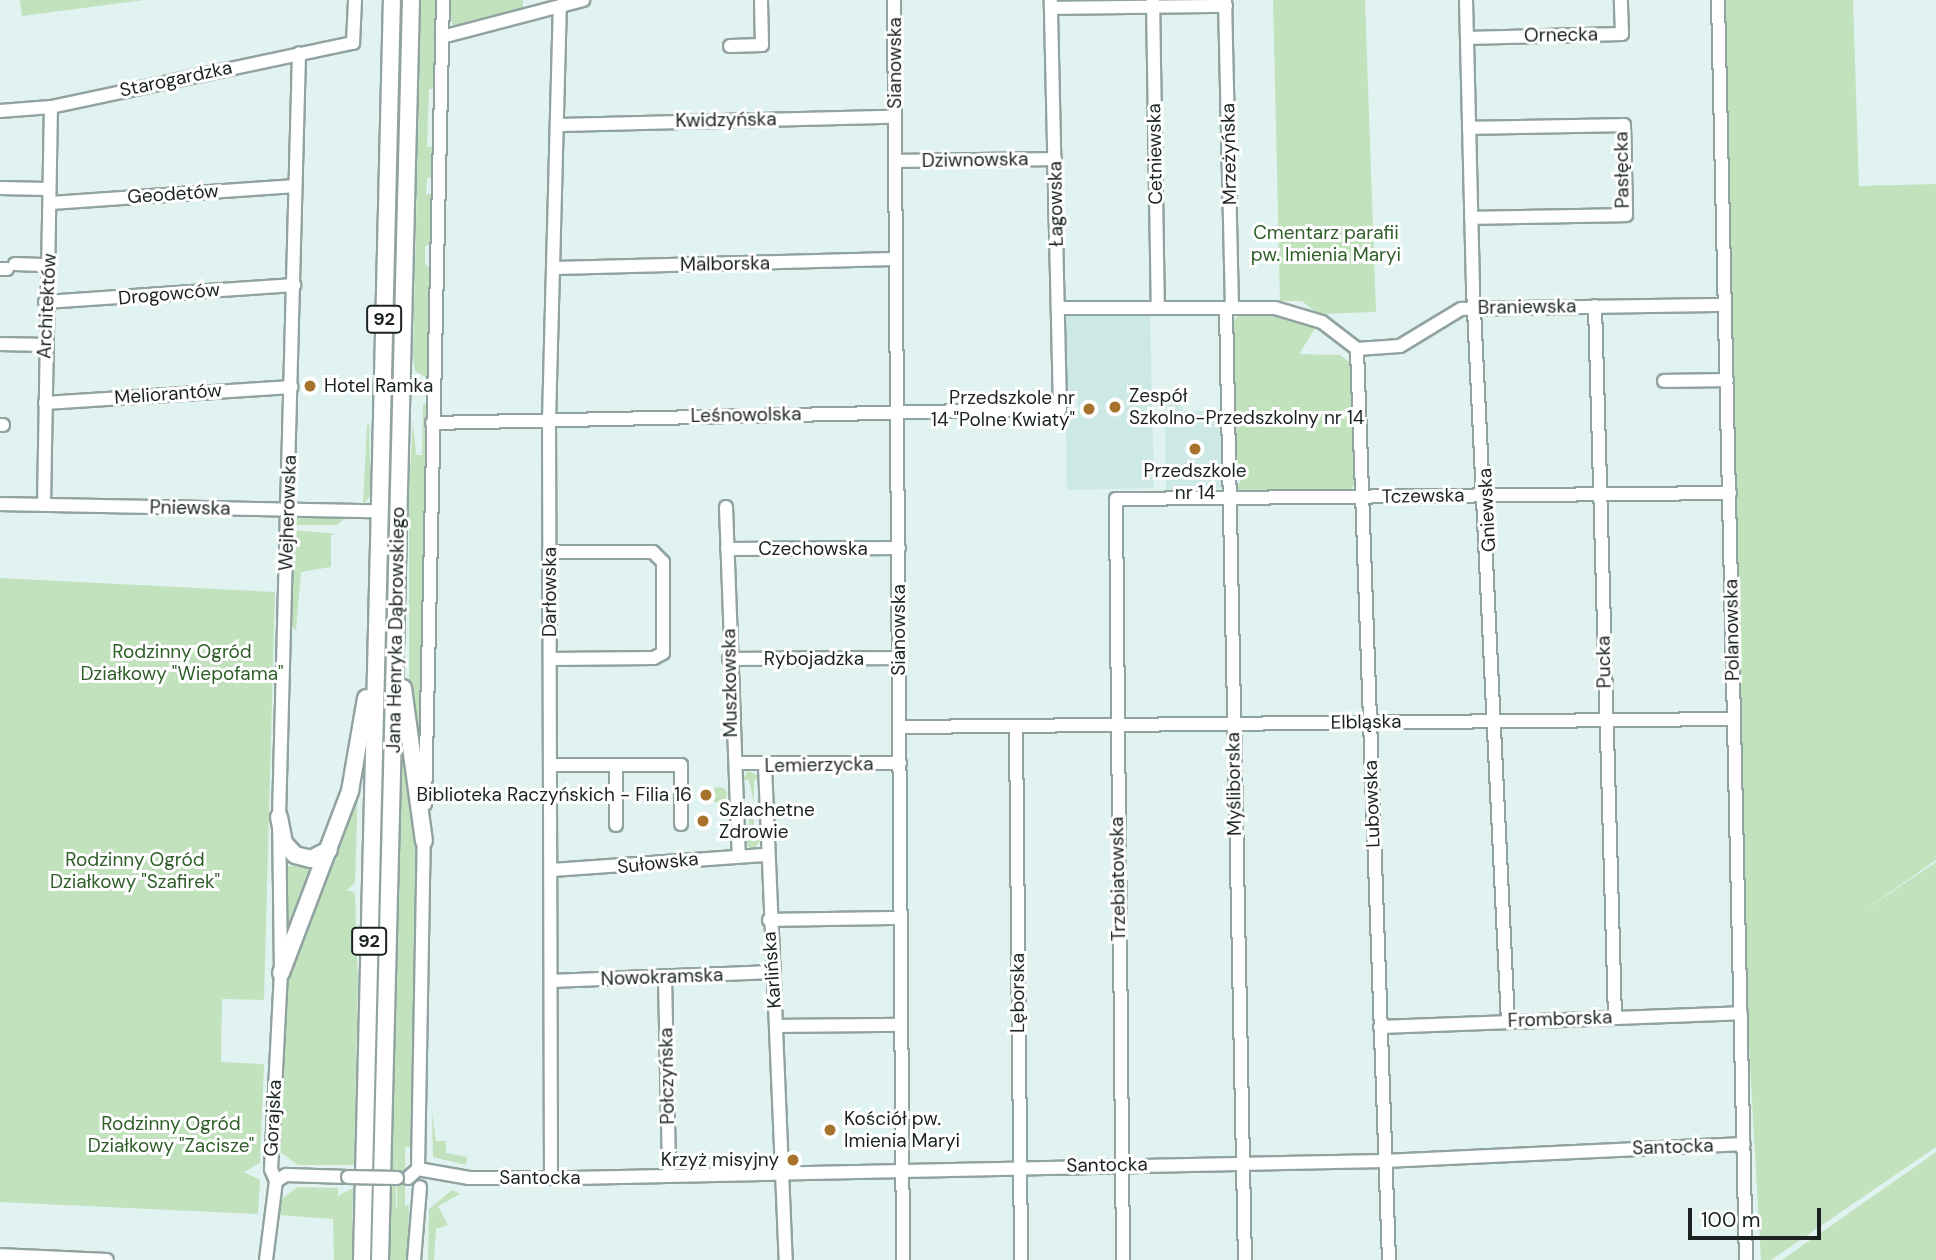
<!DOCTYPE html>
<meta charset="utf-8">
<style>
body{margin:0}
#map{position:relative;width:1936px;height:1260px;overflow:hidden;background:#e0f3f1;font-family:"DM Sans",sans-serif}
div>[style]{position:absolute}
.built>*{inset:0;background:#cce9e6}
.green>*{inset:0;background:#c2e2be;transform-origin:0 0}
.round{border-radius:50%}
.roads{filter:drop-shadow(2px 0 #91a3a1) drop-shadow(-2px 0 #91a3a1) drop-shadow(0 2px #91a3a1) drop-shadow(0 -2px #91a3a1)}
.minor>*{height:12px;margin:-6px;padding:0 6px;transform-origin:6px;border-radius:6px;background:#fff}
.major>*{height:16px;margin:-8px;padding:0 8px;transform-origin:8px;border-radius:8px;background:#fff}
.bridges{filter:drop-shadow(2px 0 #91a3a1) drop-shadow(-2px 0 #91a3a1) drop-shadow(0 2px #91a3a1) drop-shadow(0 -2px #91a3a1)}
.minor-bridge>*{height:12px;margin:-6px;padding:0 6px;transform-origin:6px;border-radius:6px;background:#fff}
.dots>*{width:19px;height:19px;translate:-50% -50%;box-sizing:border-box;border:4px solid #fff;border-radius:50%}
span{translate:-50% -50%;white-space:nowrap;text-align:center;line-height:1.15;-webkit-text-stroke:6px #fff;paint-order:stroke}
.shield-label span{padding:2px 5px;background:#fff;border:2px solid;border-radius:5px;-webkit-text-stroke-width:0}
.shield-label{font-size:18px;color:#1c2222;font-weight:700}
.street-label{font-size:19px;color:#1c2222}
.park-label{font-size:19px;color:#2f5e29}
.poi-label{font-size:19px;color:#1c2222}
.left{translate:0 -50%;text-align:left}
.right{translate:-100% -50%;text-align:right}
.scale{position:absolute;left:1688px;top:1208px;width:133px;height:32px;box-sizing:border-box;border:4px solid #1c2222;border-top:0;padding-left:9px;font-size:21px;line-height:24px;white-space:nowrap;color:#1c2222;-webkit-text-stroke:5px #fff;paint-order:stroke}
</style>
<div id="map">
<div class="built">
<div style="clip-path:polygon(1150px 315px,1154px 488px,1067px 490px,1066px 419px,1078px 418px,1077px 395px,1066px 395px,1064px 316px)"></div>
<div style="clip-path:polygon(1165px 401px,1179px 402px,1184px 411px,1225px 411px,1225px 488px,1205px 489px,1205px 494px,1171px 494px,1166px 489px)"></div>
</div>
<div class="green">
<div style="clip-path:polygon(20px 0,144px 0,22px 16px)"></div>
<div style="left:397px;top:0;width:8px;height:1260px"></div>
<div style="clip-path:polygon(421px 0,438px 0,436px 89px,429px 89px,427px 147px,435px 147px,434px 178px,427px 178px,426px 194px,433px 194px,432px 242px,425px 247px,425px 264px,432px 269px,427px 378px,415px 371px,413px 357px)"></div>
<div style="clip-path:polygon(449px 0,523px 0,523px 9px,453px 30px)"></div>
<div style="clip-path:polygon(1273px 0,1365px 0,1376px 312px,1318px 314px,1302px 301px,1280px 301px)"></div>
<div style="clip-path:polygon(1722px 0,1853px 0,1859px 186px,1936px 184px,1936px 860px,1858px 915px,1936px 862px,1936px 1147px,1771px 1260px,1761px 1260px,1746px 994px)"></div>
<div style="clip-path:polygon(1240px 314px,1284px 316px,1316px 327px,1299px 354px,1340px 355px,1354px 366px,1357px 481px,1350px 490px,1242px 494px,1237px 489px,1242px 476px,1236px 475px,1233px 321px)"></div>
<div style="clip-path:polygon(423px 404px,429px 404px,419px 773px,409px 685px,409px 488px,413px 420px,416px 455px,422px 455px)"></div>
<div style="clip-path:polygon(369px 424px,371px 495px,363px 505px,367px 425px)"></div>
<div style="clip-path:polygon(296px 513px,349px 514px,337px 525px,295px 525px)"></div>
<div style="clip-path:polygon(294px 530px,338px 534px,331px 535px,331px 567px,301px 572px,296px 631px,291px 626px)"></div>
<div style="clip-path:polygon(0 578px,275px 592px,264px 1000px,222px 999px,221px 1062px,264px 1064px,260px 1163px,244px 1172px,260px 1180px,258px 1214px,0 1202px)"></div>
<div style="clip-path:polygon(403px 731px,417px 846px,410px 1147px,397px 1148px,396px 1190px,396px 1208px,409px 1205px,408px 1260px,390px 1260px)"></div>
<div style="clip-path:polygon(748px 771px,760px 776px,754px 781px,754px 803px,749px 780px,742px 780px)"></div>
<div style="clip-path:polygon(358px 785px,355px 883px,347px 890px,355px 893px,358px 983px,354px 1165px,298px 1165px,277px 1150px,286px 979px)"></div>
<div class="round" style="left:711px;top:787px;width:16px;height:16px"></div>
<div style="clip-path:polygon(749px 806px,754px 806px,754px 840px,761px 840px,752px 851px,743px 840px,749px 840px)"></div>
<div style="clip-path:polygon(319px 862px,286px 946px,284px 867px)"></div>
<div style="clip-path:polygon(432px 1111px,436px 1141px,446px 1141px,446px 1153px,467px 1157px,466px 1165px,433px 1157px)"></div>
<div style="clip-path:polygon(1936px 1152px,1936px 1260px,1782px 1260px)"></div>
<div style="clip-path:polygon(298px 1187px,338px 1188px,338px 1196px,353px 1188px,352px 1260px,334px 1260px,333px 1219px,277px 1215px,281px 1199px)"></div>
<div style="clip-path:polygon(452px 1190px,460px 1194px,438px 1206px,448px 1225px,436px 1229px,434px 1260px,428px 1260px,429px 1209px)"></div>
</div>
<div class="roads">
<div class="minor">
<div style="left:894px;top:0;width:1260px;rotate:89.59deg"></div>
<div style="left:1153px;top:0;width:308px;rotate:89.1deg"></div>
<div style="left:1225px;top:0;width:308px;rotate:88.7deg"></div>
<div style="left:1466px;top:0;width:288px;rotate:88.6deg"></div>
<div style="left:1473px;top:288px;width:734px;rotate:87.27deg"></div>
<div style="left:1718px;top:0;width:1260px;rotate:88.73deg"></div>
<div style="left:1051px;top:8px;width:175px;rotate:-0.7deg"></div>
<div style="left:442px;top:37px;width:146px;rotate:-14.7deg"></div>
<div style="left:1467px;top:38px;width:155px;rotate:-1.5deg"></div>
<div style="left:1622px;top:34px;width:34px;rotate:-92deg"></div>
<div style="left:730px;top:46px;width:32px;rotate:-2deg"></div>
<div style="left:762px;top:45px;width:45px;rotate:-91.3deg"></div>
<div style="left:0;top:111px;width:51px;rotate:-4.5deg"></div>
<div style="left:51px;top:107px;width:309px;rotate:-12deg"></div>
<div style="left:353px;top:43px;width:43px;rotate:-87.3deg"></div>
<div style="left:557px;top:125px;width:338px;rotate:-1.4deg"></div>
<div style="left:1469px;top:128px;width:155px;rotate:-1.1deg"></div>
<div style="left:1624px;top:125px;width:90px;rotate:88.7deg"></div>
<div style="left:1626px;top:215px;width:155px;rotate:178.9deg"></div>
<div style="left:896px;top:161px;width:159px;rotate:-0.7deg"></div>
<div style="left:0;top:188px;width:48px;rotate:1.2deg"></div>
<div style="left:51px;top:203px;width:245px;rotate:-4deg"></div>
<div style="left:15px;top:264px;width:33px;rotate:2deg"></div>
<div style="left:553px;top:268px;width:343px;rotate:-1.5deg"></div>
<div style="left:0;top:269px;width:7px"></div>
<div style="left:45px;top:302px;width:250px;rotate:-3.9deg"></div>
<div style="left:1595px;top:306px;width:712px;rotate:88.39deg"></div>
<div style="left:1058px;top:308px;width:217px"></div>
<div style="left:1275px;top:308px;width:49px;rotate:16.6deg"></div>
<div style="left:1322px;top:322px;width:44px;rotate:37.6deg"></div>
<div style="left:1357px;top:349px;width:43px;rotate:-4deg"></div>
<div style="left:1400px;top:346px;width:71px;rotate:-31.2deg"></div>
<div style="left:1461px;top:309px;width:264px;rotate:-0.9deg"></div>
<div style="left:1226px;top:308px;width:952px;rotate:88.86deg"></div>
<div style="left:0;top:344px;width:43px;rotate:1.3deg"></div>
<div style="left:1357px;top:349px;width:912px;rotate:87.99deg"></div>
<div style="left:1664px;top:381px;width:63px;rotate:-0.9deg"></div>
<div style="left:45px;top:403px;width:247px;rotate:-3.7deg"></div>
<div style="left:432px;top:423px;width:628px;rotate:-1.28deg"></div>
<div style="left:1060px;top:409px;width:409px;rotate:-91.3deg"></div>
<div style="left:0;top:425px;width:3px"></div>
<div style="left:0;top:504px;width:380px;rotate:1.1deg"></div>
<div style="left:44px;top:505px;width:398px;rotate:-89deg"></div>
<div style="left:726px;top:507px;width:349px;rotate:87.9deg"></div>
<div style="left:727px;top:549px;width:172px;rotate:-0.3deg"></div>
<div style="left:549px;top:552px;width:104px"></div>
<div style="left:653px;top:552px;width:14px;rotate:45deg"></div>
<div style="left:663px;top:562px;width:91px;rotate:90deg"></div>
<div style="left:663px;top:653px;width:10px;rotate:151deg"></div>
<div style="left:654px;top:658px;width:104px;rotate:179.4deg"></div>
<div style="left:729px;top:659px;width:170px;rotate:-0.3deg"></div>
<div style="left:1016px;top:726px;width:534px;rotate:89.46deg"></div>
<div style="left:900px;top:727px;width:834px;rotate:-0.55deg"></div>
<div style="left:739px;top:763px;width:161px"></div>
<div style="left:551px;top:765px;width:130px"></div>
<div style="left:681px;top:765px;width:59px;rotate:90deg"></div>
<div style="left:765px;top:766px;width:494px;rotate:87.6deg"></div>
<div style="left:425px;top:804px;width:804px;rotate:-88.72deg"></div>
<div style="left:616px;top:825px;width:60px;rotate:-90deg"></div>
<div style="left:551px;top:870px;width:215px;rotate:-4deg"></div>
<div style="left:769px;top:920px;width:132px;rotate:-0.9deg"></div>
<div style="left:665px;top:977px;width:199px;rotate:88.8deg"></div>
<div style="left:551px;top:981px;width:222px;rotate:-2.3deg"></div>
<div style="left:777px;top:1026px;width:124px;rotate:-0.5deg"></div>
<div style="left:1380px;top:1027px;width:361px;rotate:-2.2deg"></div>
<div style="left:418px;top:1169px;width:336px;rotate:-89deg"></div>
<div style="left:408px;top:1178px;width:13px;rotate:-42deg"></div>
<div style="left:418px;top:1169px;width:52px;rotate:10deg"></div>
<div style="left:469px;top:1178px;width:103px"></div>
<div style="left:572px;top:1178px;width:813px;rotate:-1.2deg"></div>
<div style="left:1385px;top:1161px;width:359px;rotate:-2.7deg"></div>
<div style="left:551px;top:1178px;width:758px;rotate:-90.15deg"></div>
<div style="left:549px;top:420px;width:413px;rotate:-88.5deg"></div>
<div style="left:276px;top:1181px;width:13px;rotate:-113deg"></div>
<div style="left:271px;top:1169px;width:196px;rotate:-87.1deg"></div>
<div style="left:281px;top:973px;width:156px;rotate:-90.7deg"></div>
<div style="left:279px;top:817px;width:764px;rotate:-88.5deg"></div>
<div style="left:276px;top:1181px;width:12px;rotate:-31deg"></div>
<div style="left:286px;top:1175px;width:62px;rotate:1.8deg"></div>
<div style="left:0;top:1255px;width:107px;rotate:2.7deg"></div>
<div style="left:266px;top:1260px;width:80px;rotate:-82.8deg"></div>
<div style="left:414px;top:1260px;width:73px;rotate:-85.3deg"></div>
<div style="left:1123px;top:1260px;width:761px;rotate:-90.53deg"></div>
<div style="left:1116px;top:499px;width:614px;rotate:-0.56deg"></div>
</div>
<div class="major">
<div style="left:403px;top:688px;width:154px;rotate:82.2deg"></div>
<div style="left:279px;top:817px;width:26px;rotate:79deg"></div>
<div style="left:284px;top:843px;width:16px;rotate:47deg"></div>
<div style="left:295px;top:855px;width:16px;rotate:14deg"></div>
<div style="left:311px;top:859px;width:20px;rotate:-27deg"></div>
<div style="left:281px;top:973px;width:195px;rotate:-69.2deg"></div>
<div style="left:350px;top:791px;width:94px;rotate:-80.2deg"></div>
<div style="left:362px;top:1260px;width:1260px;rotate:-88.64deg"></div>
<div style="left:380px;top:1260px;width:1260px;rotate:-88.59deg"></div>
</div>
</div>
<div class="bridges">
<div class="minor-bridge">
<div style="left:348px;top:1177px;width:49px;rotate:1.2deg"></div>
</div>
</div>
<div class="dots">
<div style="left:310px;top:386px;background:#a7722c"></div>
<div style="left:1115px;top:407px;background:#a7722c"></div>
<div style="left:1089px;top:409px;background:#a7722c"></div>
<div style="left:1195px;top:449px;background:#a7722c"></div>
<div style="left:706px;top:795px;background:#a7722c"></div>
<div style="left:703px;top:821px;background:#a7722c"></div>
<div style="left:830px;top:1130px;background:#a7722c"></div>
<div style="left:793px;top:1160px;background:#a7722c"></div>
</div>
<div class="shield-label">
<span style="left:384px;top:319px">92</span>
<span style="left:369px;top:941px">92</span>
</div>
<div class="street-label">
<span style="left:1561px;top:35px;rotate:-1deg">Ornecka</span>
<span style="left:895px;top:63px;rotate:-90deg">Sianowska</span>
<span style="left:176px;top:79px;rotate:-12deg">Starogardzka</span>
<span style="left:726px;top:120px;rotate:-1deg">Kwidzyńska</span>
<span style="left:1155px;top:154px;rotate:-91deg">Cetniewska</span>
<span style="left:1229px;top:154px;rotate:-91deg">Mrzeżyńska</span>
<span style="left:975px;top:160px;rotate:-1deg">Dziwnowska</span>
<span style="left:1622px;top:170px;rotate:-91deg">Pasłęcka</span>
<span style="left:173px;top:194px;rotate:-4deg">Geodetów</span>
<span style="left:1056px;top:204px;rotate:-91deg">Łagowska</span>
<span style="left:725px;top:264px;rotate:-1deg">Malborska</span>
<span style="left:169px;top:294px;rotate:-5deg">Drogowców</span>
<span style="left:47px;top:306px;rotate:-87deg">Architektów</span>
<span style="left:1527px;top:307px;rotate:-1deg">Braniewska</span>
<span style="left:168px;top:394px;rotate:-4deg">Meliorantów</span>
<span style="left:746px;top:415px;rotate:-1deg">Leśnowolska</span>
<span style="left:1423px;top:496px;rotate:-1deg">Tczewska</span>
<span style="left:190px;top:508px;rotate:1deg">Pniewska</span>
<span style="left:1487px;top:510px;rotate:-93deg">Gniewska</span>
<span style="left:288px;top:513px;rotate:-88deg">Wejherowska</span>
<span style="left:813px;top:549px">Czechowska</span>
<span style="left:550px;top:592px;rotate:-90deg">Darłowska</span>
<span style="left:396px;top:630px;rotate:-89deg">Jana Henryka Dąbrowskiego</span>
<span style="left:899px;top:630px;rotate:-90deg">Sianowska</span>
<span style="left:1732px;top:630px;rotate:-91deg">Polanowska</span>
<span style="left:814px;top:659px">Rybojadzka</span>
<span style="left:1604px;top:662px;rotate:-91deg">Pucka</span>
<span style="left:730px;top:683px;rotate:-91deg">Muszkowska</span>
<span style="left:1366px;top:722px;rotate:-1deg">Elbląska</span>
<span style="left:819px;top:765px;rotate:-1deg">Lemierzycka</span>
<span style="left:1234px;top:784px;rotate:-91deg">Myśliborska</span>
<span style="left:1372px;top:804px;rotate:-92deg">Lubowska</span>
<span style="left:658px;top:863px;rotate:-6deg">Sułowska</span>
<span style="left:1118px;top:879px;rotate:-91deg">Trzebiatowska</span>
<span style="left:772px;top:970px;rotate:-94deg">Karlińska</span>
<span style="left:662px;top:977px;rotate:-2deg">Nowokramska</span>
<span style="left:1018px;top:993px;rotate:-90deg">Lęborska</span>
<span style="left:1560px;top:1019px;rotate:-2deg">Fromborska</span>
<span style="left:667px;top:1076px;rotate:-91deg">Połczyńska</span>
<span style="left:273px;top:1118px;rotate:-87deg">Gorajska</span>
<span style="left:1673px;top:1147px;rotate:-2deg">Santocka</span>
<span style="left:1107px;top:1165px;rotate:-1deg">Santocka</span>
<span style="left:540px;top:1178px">Santocka</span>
</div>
<div class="park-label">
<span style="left:1326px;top:244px">Cmentarz parafii<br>pw. Imienia Maryi</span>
<span style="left:182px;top:663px">Rodzinny Ogród<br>Działkowy "Wiepofama"</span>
<span style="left:135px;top:871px">Rodzinny Ogród<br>Działkowy "Szafirek"</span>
<span style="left:171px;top:1135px">Rodzinny Ogród<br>Działkowy "Zacisze"</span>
</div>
<div class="poi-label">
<span class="left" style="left:324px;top:386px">Hotel Ramka</span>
<span class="left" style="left:1129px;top:407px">Zespół<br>Szkolno-Przedszkolny nr 14</span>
<span class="right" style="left:1075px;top:409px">Przedszkole nr<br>14 "Polne Kwiaty"</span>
<span style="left:1195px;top:482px">Przedszkole<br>nr 14</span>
<span class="right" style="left:692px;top:795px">Biblioteka Raczyńskich - Filia 16</span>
<span class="left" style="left:719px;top:821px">Szlachetne<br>Zdrowie</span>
<span class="left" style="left:844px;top:1130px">Kościół pw.<br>Imienia Maryi</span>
<span class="right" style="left:779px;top:1160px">Krzyż misyjny</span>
</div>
<div class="scale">100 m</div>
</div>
